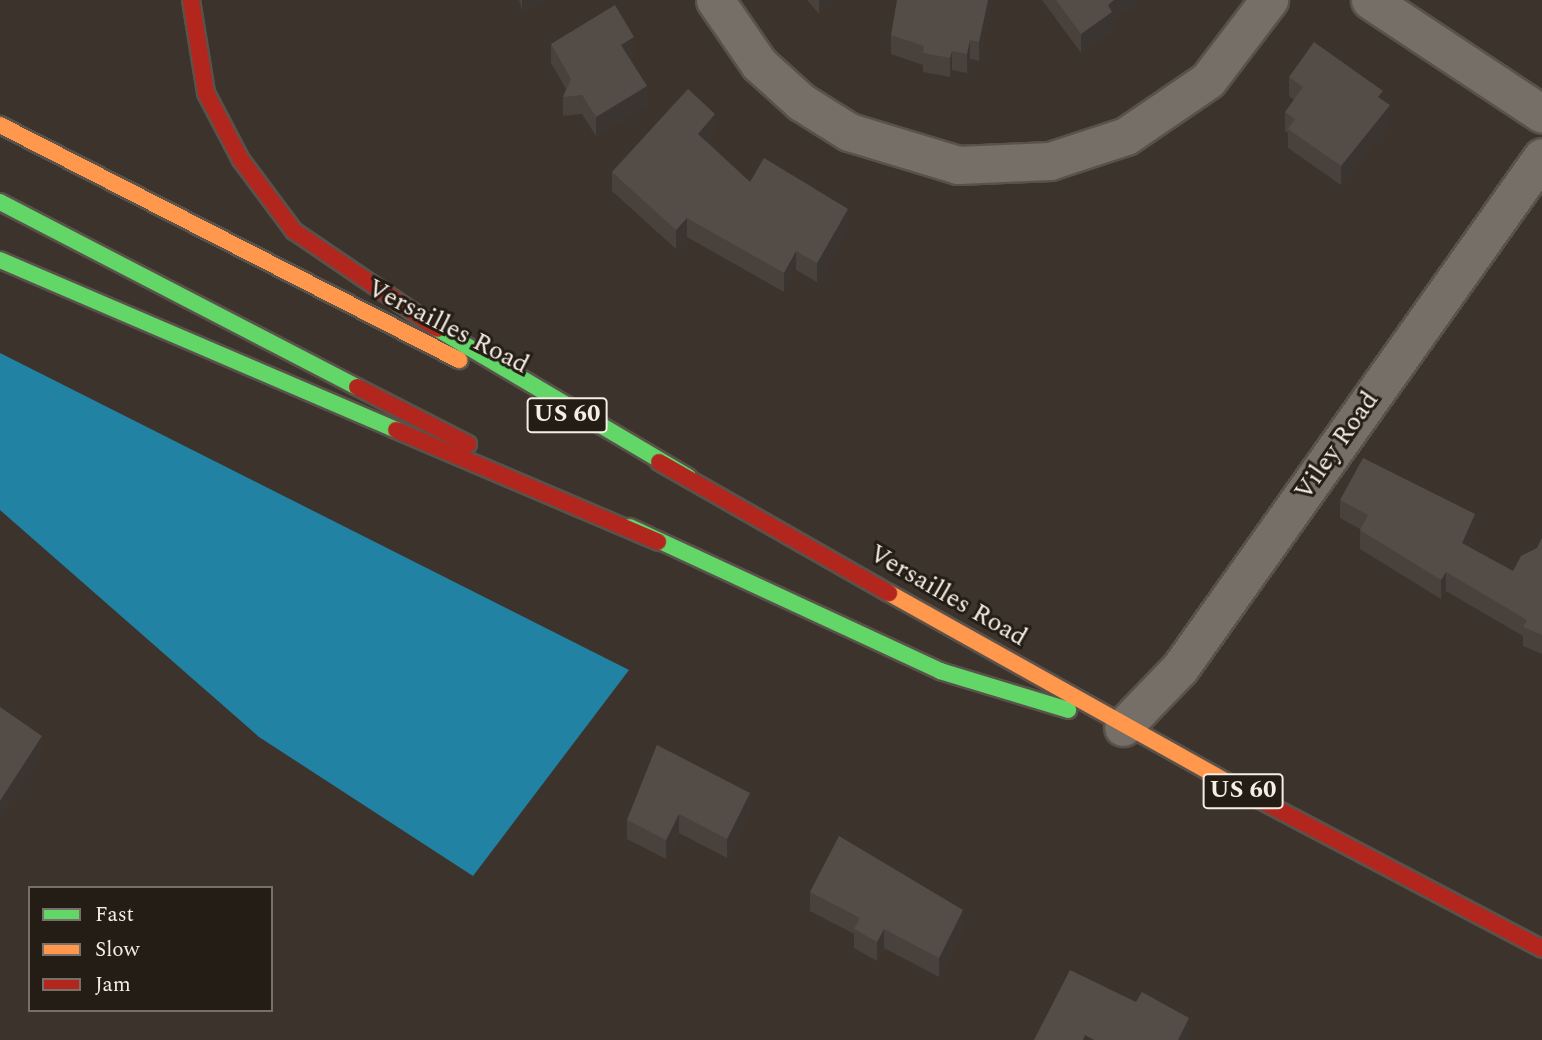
<!DOCTYPE html>
<style>
body{margin:0}
#map{position:relative;width:1542px;height:1040px;overflow:hidden;background:#3c342c;font-family:Spectral,serif}
div>[style]{position:absolute}
.water>*{inset:0;background:#2282a4}
.roads{filter:drop-shadow(2px 0 #59524b) drop-shadow(-2px 0 #59524b) drop-shadow(0 2px #59524b) drop-shadow(0 -2px #59524b)}
.street>*{height:37px;margin:-18.5px;padding:0 18.5px;transform-origin:18.5px;border-radius:18.5px;background:#756f68}
.fast>*{height:16px;margin:-8px;padding:0 8px;transform-origin:8px;border-radius:8px;background:#63d668}
.slow>*{height:16px;margin:-8px;padding:0 8px;transform-origin:8px;border-radius:8px;background:#ff974d}
.jam>*{height:16px;margin:-8px;padding:0 8px;transform-origin:8px;border-radius:8px;background:#b3261e}
.wall>*{inset:0;background:#48413c}
.shaded-wall>*{inset:0;background:#3b3531}
.building>*{inset:0;background:#544c46}
span{translate:-50% -50%;white-space:nowrap;text-align:center;line-height:1.15;-webkit-text-stroke:6px #241d16;paint-order:stroke}
.shield-label span{padding:2px 5px;background:#241d16;border:2px solid;border-radius:5px;-webkit-text-stroke-width:0}
.shield-label{font-size:24px;color:#f6ede3;font-weight:700}
.street-label{font-size:26px;color:#f6ede3}
.legend{position:absolute;left:28px;top:886px;width:245px;height:126px;box-sizing:border-box;background:#241d16;border:2px solid #787068;margin:0;padding:9px 12px;list-style:none;font-size:21px;color:#f6ede3}
.legend li{display:flex;align-items:center;gap:14px;height:35px}
.legend b{width:35px;border:2px solid #787068}
</style>
<div id="map">
<div class="water">
<div style="clip-path:polygon(0 353px,629px 670px,473px 876px,259px 737px,0 510px)"></div>
</div>
<div class="roads">
<div class="street">
<div style="left:715px;top:0;width:78px;rotate:55.5deg"></div>
<div style="left:759px;top:64px;width:57px;rotate:42.1deg"></div>
<div style="left:801px;top:102px;width:57px;rotate:32deg"></div>
<div style="left:849px;top:132px;width:114px;rotate:16.8deg"></div>
<div style="left:958px;top:165px;width:92px;rotate:-2.5deg"></div>
<div style="left:1050px;top:161px;width:80px;rotate:-18.2deg"></div>
<div style="left:1126px;top:136px;width:99px;rotate:-34.3deg"></div>
<div style="left:1208px;top:80px;width:101px;rotate:-52.7deg"></div>
<div style="left:1370px;top:0;width:206px;rotate:33.5deg"></div>
<div style="left:1123px;top:727px;width:82px;rotate:-46deg"></div>
<div style="left:1180px;top:668px;width:626px;rotate:-54.69deg"></div>
</div>
<div class="fast">
<div style="left:0;top:202px;width:402px;rotate:27.4deg"></div>
<div style="left:0;top:260px;width:431px;rotate:23.2deg"></div>
<div style="left:438px;top:329px;width:291px;rotate:30.6deg"></div>
<div style="left:630px;top:527px;width:342px;rotate:24.9deg"></div>
<div style="left:940px;top:671px;width:134px;rotate:16.9deg"></div>
</div>
<div class="slow">
<div style="left:0;top:125px;width:516px;rotate:27.11deg"></div>
<div style="left:889px;top:593px;width:423px;rotate:29.2deg"></div>
</div>
<div class="jam">
<div style="left:191px;top:0;width:94px;rotate:80.8deg"></div>
<div style="left:206px;top:93px;width:76px;rotate:62.4deg"></div>
<div style="left:241px;top:160px;width:89px;rotate:53.3deg"></div>
<div style="left:294px;top:231px;width:174px;rotate:34.2deg"></div>
<div style="left:357px;top:387px;width:125px;rotate:27.2deg"></div>
<div style="left:396px;top:430px;width:285px;rotate:23.1deg"></div>
<div style="left:659px;top:462px;width:265px;rotate:29.7deg"></div>
<div style="left:1258px;top:799px;width:321px;rotate:27.8deg"></div>
</div>
</div>
<div class="wall">
<div style="clip-path:polygon(519px 0,550px 0,522px 10px)"></div>
<div style="clip-path:polygon(807px 0,836px 0,819px 14px)"></div>
<div style="clip-path:polygon(992px 0,979px 61px,970px 59px,967px 73px,952px 70px,950px 77px,923px 72px,923px 65px,891px 54px,891px 35px)"></div>
<div style="clip-path:polygon(1042px 0,1140px 0,1112px 21px,1112px 31px,1081px 53px)"></div>
<div style="clip-path:polygon(551px 44px,634px 56px,630px 59px,647px 105px,596px 136px,582px 114px,563px 116px,563px 97px,566px 89px,551px 63px)"></div>
<div style="clip-path:polygon(1289px 77px,1383px 100px,1390px 124px,1341px 185px,1288px 148px,1288px 133px,1285px 131px,1285px 112px,1294px 100px,1289px 96px)"></div>
<div style="clip-path:polygon(715px 133px,707px 142px,750px 182px,848px 228px,817px 282px,796px 270px,784px 292px,687px 237px,676px 249px,612px 191px,612px 172px)"></div>
<div style="clip-path:polygon(1340px 500px,1475px 533px,1469px 547px,1513px 571px,1537px 548px,1542px 538px,1542px 654px,1523px 646px,1523px 636px,1446px 591px,1441px 599px,1360px 549px,1360px 529px,1340px 518px)"></div>
<div style="clip-path:polygon(657px 745px,750px 812px,727px 858px,679px 833px,666px 859px,627px 839px,627px 820px)"></div>
<div style="clip-path:polygon(810px 892px,963px 930px,939px 977px,884px 948px,877px 961px,854px 948px,854px 934px,810px 911px)"></div>
</div>
<div class="shaded-wall">
<div style="clip-path:polygon(522px 0,550px 0,522px 10px)"></div>
<div style="clip-path:polygon(819px 0,836px 0,819px 14px)"></div>
<div style="clip-path:polygon(988px 0,992px 0,979px 61px,979px 42px)"></div>
<div style="clip-path:polygon(1114px 0,1140px 0,1112px 21px,1112px 31px,1081px 53px,1081px 34px,1108px 5px)"></div>
<div style="clip-path:polygon(634px 37px,634px 56px,621px 64px,621px 45px)"></div>
<div style="clip-path:polygon(970px 40px,970px 59px,967px 73px,967px 54px)"></div>
<div style="clip-path:polygon(952px 51px,952px 70px,950px 77px,950px 58px)"></div>
<div style="clip-path:polygon(647px 86px,647px 105px,596px 136px,596px 117px)"></div>
<div style="clip-path:polygon(1390px 105px,1390px 124px,1341px 185px,1341px 166px)"></div>
<div style="clip-path:polygon(715px 114px,715px 133px,698px 153px,698px 134px)"></div>
<div style="clip-path:polygon(848px 209px,848px 228px,817px 282px,817px 263px)"></div>
<div style="clip-path:polygon(687px 218px,687px 237px,676px 249px,676px 230px)"></div>
<div style="clip-path:polygon(796px 251px,796px 270px,784px 292px,784px 273px)"></div>
<div style="clip-path:polygon(1475px 514px,1475px 533px,1462px 562px,1462px 543px)"></div>
<div style="clip-path:polygon(1446px 572px,1446px 591px,1441px 599px,1441px 580px)"></div>
<div style="clip-path:polygon(42px 736px,42px 755px,0 820px,0 801px)"></div>
<div style="clip-path:polygon(750px 793px,750px 812px,727px 858px,727px 839px)"></div>
<div style="clip-path:polygon(679px 814px,679px 833px,666px 859px,666px 840px)"></div>
<div style="clip-path:polygon(963px 910px,963px 930px,939px 977px,939px 958px)"></div>
<div style="clip-path:polygon(884px 929px,884px 948px,877px 961px,877px 942px)"></div>
<div style="clip-path:polygon(1189px 1018px,1189px 1037px,1188px 1040px,1178px 1040px)"></div>
</div>
<div class="building">
<div style="clip-path:polygon(897px 0,988px 0,979px 42px,970px 40px,967px 54px,952px 51px,950px 58px,923px 53px,924px 46px,891px 35px)"></div>
<div style="clip-path:polygon(1056px 0,1114px 0,1108px 5px,1112px 12px,1081px 34px)"></div>
<div style="clip-path:polygon(615px 5px,634px 37px,621px 45px,647px 86px,596px 117px,582px 95px,563px 97px,571px 79px,551px 44px)"></div>
<div style="clip-path:polygon(1314px 42px,1383px 91px,1378px 97px,1390px 105px,1341px 166px,1288px 129px,1295px 119px,1285px 112px,1303px 87px,1289px 77px)"></div>
<div style="clip-path:polygon(688px 89px,715px 114px,698px 134px,750px 182px,764px 158px,848px 209px,817px 263px,796px 251px,784px 273px,687px 218px,676px 230px,612px 172px)"></div>
<div style="clip-path:polygon(1363px 458px,1475px 514px,1462px 543px,1513px 571px,1521px 556px,1537px 548px,1542px 538px,1542px 635px,1523px 627px,1527px 620px,1446px 572px,1441px 580px,1360px 530px,1368px 515px,1340px 500px)"></div>
<div style="clip-path:polygon(0 707px,42px 736px,0 801px)"></div>
<div style="clip-path:polygon(657px 745px,750px 793px,727px 839px,679px 814px,666px 840px,627px 820px)"></div>
<div style="clip-path:polygon(839px 836px,963px 910px,939px 958px,884px 929px,877px 942px,854px 929px,860px 918px,810px 892px)"></div>
<div style="clip-path:polygon(1070px 970px,1136px 1002px,1142px 992px,1189px 1018px,1178px 1040px,1094px 1040px,1085px 1035px,1083px 1040px,1034px 1040px)"></div>
</div>
<div class="shield-label">
<span style="left:567px;top:415px">US 60</span>
<span style="left:1243px;top:791px">US 60</span>
</div>
<div class="street-label">
<span style="left:448px;top:327px;rotate:27deg">Versailles Road</span>
<span style="left:1337px;top:446px;rotate:-55deg">Viley Road</span>
<span style="left:948px;top:596px;rotate:30deg">Versailles Road</span>
</div>
<ul class="legend">
<li><b style="height:9px;background:#63d668"></b>Fast</li>
<li><b style="height:9px;background:#ff974d"></b>Slow</li>
<li><b style="height:9px;background:#b3261e"></b>Jam</li>
</ul>
</div>
